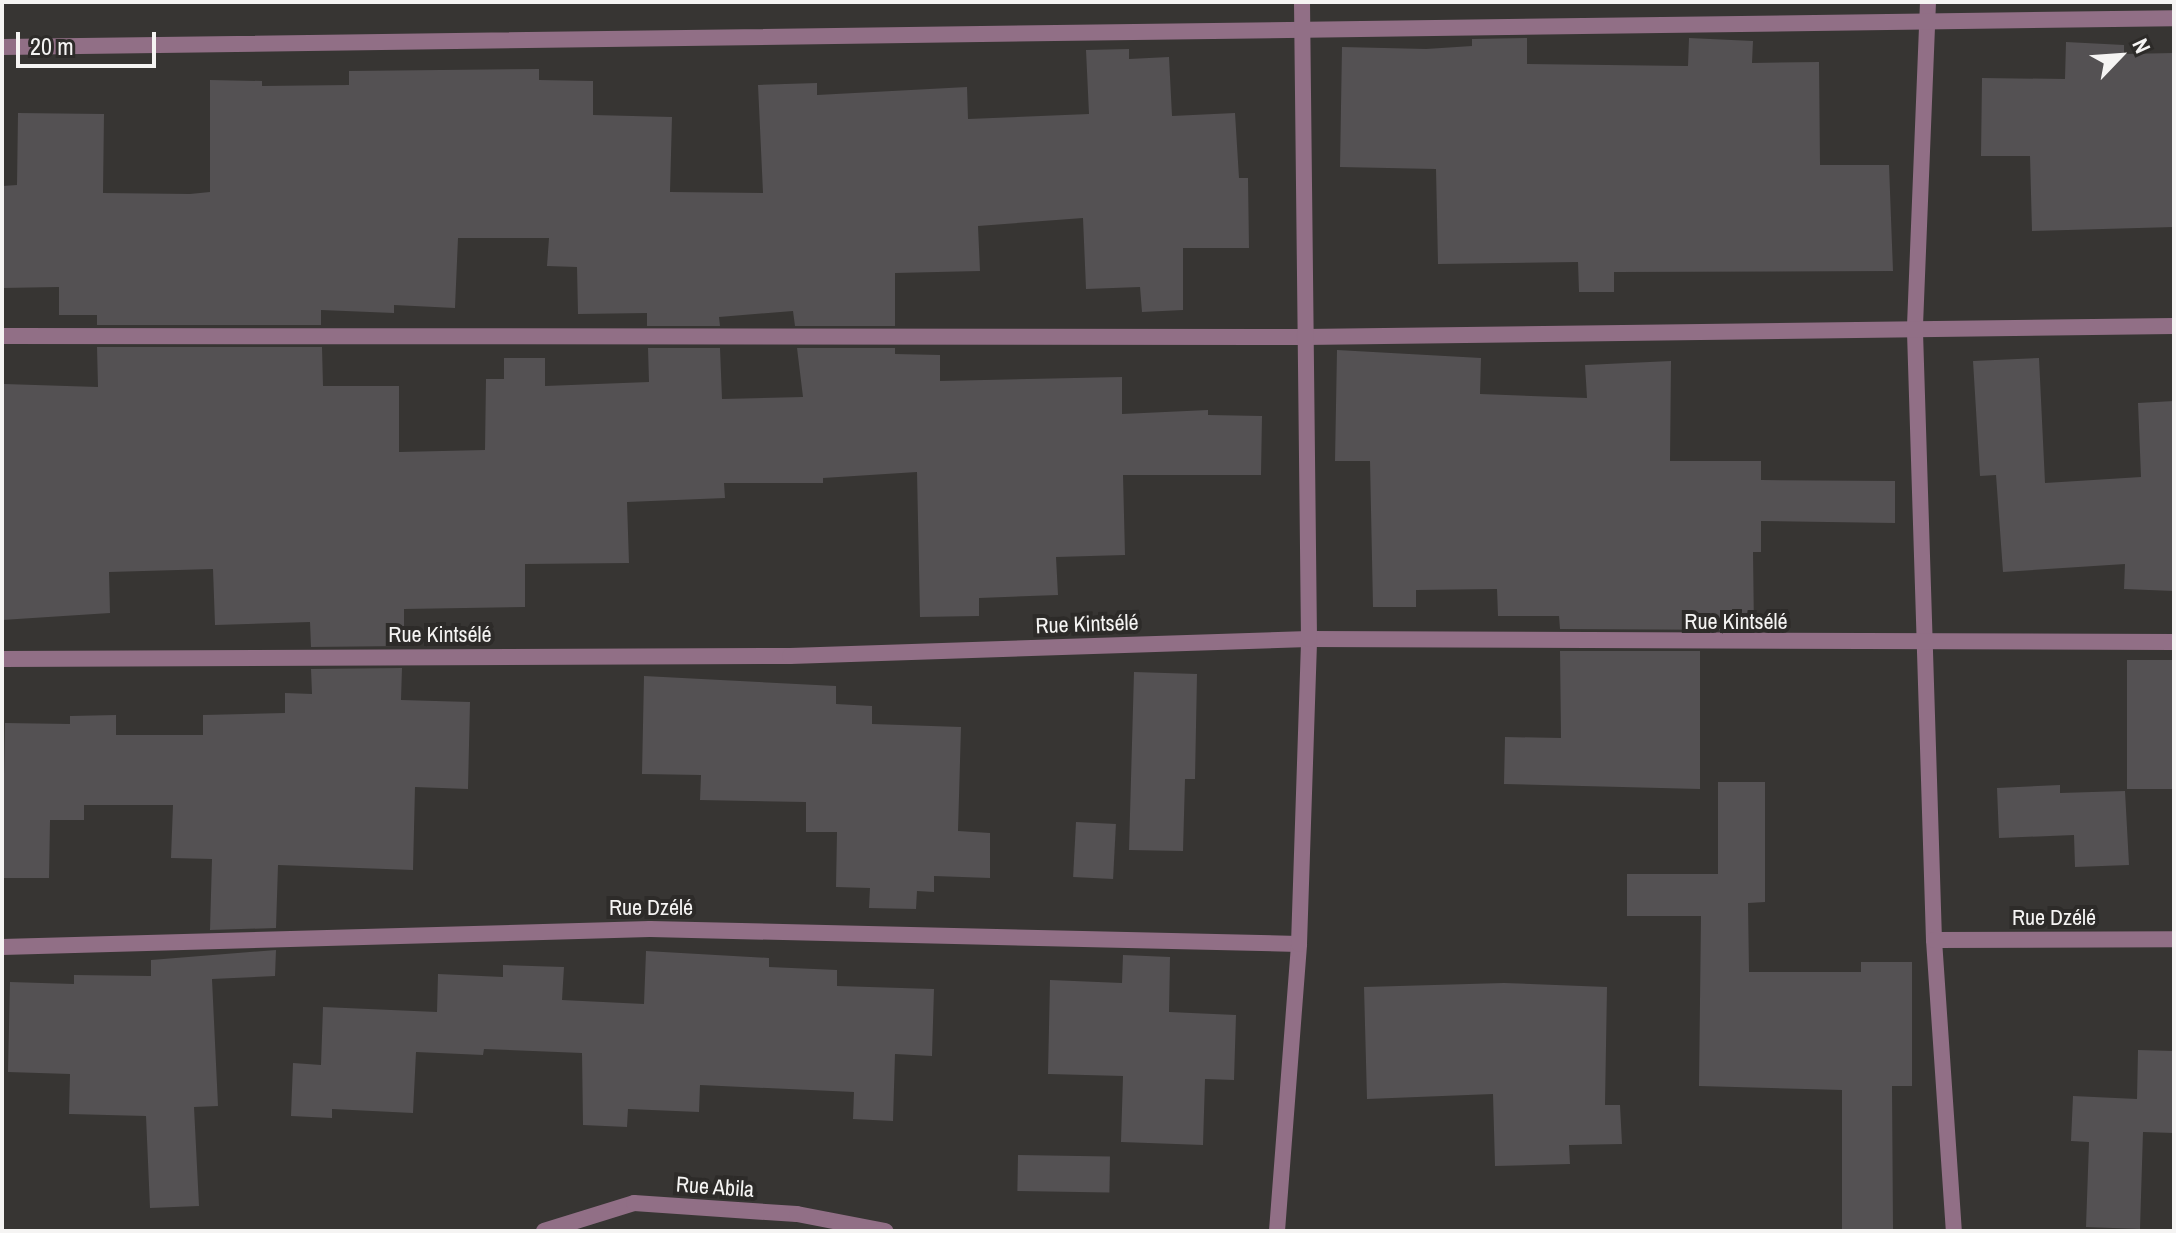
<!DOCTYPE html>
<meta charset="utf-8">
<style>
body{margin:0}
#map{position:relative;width:2176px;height:1233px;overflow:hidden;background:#373533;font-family:"Archivo Narrow",sans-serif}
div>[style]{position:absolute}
.building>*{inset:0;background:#545153;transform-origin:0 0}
.street>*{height:16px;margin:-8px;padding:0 8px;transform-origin:8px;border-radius:8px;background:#916f86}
span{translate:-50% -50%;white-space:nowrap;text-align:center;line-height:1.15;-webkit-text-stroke:8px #2d2b29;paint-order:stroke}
.street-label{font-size:22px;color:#f5f4f3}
.frame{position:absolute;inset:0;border:4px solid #f5f4f3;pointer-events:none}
.north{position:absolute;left:2080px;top:16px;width:80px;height:80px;-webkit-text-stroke:6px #2d2b29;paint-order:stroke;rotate:65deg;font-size:22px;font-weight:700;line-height:32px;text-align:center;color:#f5f4f3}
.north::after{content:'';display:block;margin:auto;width:28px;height:36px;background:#f5f4f3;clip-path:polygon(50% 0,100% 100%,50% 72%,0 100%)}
.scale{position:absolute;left:16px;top:32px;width:140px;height:36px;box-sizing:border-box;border:4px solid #f5f4f3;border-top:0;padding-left:10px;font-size:24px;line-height:28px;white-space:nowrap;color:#f5f4f3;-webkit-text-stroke:6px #2d2b29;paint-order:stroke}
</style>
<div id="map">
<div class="building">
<div style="clip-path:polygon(1527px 38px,1527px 64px,1688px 66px,1689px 38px,1753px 41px,1752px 63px,1819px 62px,1820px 165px,1889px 165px,1893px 271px,1614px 272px,1614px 292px,1579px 292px,1578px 262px,1438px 264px,1436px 169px,1340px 167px,1342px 47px,1426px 49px,1472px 46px,1472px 39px)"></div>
<div style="clip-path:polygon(2066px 42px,2124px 45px,2124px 54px,2174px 53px,2174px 227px,2032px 231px,2030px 156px,1981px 156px,1982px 78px,2065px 79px)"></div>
<div style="clip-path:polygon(1129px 49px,1129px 59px,1169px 57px,1172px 116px,1235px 113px,1239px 178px,1248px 178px,1249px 248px,1183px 248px,1183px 310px,1142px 312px,1140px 287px,1086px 289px,1083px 218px,978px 226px,980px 271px,895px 273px,895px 326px,795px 326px,793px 311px,719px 317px,720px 326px,647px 326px,647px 313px,578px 314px,577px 267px,547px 266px,549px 238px,458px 238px,455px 308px,394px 305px,394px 313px,321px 310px,321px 325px,97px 325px,97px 315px,59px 315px,59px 287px,2px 288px,2px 186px,17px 185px,18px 113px,104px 114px,103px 193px,190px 194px,210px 192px,210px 80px,262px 81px,262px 86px,349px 85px,349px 71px,539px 69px,539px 80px,593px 81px,593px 115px,672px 117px,670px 192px,763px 193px,758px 85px,817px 83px,817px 95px,967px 87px,968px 119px,1089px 114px,1086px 50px)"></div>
<div style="clip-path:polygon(97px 347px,322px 347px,323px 386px,399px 386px,399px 452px,485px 450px,486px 379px,504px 379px,504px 358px,545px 358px,545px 386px,649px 382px,648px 348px,720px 348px,722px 399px,803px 397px,797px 348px,895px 348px,895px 354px,940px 355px,940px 381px,1122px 377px,1122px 414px,1208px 410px,1208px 415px,1262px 416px,1261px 475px,1123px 475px,1125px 555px,1056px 557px,1058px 595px,979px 598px,979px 616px,920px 617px,917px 472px,823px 478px,823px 483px,724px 483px,725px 498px,627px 502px,629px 563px,525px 564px,525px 607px,404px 609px,404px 646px,311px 647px,310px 622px,215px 625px,213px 569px,109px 572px,110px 613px,2px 620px,4px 384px,98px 387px)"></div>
<div style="clip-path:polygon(1337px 350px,1481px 358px,1480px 394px,1587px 398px,1585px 365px,1671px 361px,1670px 461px,1761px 461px,1761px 480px,1895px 481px,1895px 523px,1761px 521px,1761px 552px,1753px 552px,1754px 630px,1560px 629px,1559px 616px,1498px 616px,1497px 589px,1416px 590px,1416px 607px,1373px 607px,1370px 461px,1335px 461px)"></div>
<div style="clip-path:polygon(2039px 358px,2045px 483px,2141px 477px,2138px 403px,2174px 401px,2174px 591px,2124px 589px,2125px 564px,2003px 572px,1996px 475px,1980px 476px,1973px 361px)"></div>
<div style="clip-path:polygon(1560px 651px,1700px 651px,1700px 789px,1504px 784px,1505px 737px,1561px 738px)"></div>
<div style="left:2174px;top:660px;width:129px;height:47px;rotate:90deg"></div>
<div style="clip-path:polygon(402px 668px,401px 700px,470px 702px,468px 789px,415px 787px,413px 870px,278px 865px,276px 928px,210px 930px,212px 859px,171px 858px,173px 805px,84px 805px,84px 820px,50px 820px,49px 878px,2px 878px,5px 723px,70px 724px,70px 716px,116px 715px,116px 735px,203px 735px,203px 715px,285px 713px,285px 693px,312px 694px,311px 669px)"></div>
<div style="clip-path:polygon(1134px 672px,1197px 674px,1195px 779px,1185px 779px,1183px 851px,1129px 850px)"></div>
<div style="clip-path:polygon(644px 676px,836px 686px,836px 704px,872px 706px,872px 724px,961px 727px,958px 831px,990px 833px,990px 878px,934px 876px,934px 892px,917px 891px,916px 909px,869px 908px,870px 888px,836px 887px,837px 832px,806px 832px,806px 802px,700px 800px,701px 775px,642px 774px)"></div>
<div style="clip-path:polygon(1718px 782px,1765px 782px,1765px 902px,1748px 903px,1749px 972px,1861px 972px,1861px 962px,1912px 962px,1912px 1086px,1892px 1086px,1893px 1229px,1842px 1229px,1842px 1090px,1699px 1086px,1701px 916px,1627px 916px,1627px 874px,1718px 874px)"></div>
<div style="clip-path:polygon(2060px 785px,2060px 793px,2125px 791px,2129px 865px,2075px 867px,2074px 835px,1999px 838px,1997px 788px)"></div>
<div style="left:1076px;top:822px;width:40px;height:55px;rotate:3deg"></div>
<div style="clip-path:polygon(276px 950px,275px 976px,212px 979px,218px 1106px,194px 1107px,199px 1206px,150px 1208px,146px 1116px,69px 1114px,70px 1074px,8px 1072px,10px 982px,74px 984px,74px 975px,151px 976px,151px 960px)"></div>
<div style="clip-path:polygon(646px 951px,769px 958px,769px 967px,837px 970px,837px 986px,934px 989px,932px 1056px,895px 1054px,893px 1121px,853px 1119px,854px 1092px,700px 1085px,699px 1112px,628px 1109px,627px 1127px,583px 1125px,582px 1053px,484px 1049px,483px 1055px,416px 1052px,413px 1113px,332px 1109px,332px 1118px,291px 1116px,293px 1063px,321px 1065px,323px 1007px,437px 1012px,438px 974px,503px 977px,503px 965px,564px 967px,562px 1000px,644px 1004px)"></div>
<div style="clip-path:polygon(1123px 955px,1170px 957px,1169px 1012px,1236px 1015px,1234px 1080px,1205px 1079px,1203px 1145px,1121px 1142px,1123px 1076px,1048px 1074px,1050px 980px,1122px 983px)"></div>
<div style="clip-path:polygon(1504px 983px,1607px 987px,1605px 1105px,1620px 1105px,1622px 1144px,1569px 1145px,1570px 1164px,1495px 1166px,1493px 1094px,1367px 1099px,1364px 987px)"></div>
<div style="clip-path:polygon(2138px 1050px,2174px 1051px,2174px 1133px,2143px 1132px,2140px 1229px,2086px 1227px,2089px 1142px,2071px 1141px,2073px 1096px,2137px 1099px)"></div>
<div style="left:1018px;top:1155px;width:92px;height:36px;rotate:1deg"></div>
</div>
<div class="street">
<div style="left:1928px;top:2px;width:330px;rotate:92.3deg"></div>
<div style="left:1915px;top:332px;width:608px;rotate:88.21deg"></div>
<div style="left:1934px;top:940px;width:292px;rotate:86.1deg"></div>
<div style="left:2px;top:47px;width:2172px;rotate:-0.76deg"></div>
<div style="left:2px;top:336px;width:1302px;rotate:0.04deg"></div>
<div style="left:1304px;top:337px;width:870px;rotate:-0.72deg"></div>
<div style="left:2px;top:659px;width:788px;rotate:-0.22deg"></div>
<div style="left:790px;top:656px;width:519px;rotate:-1.88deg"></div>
<div style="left:1309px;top:639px;width:865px;rotate:0.2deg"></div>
<div style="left:1934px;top:940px;width:240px;rotate:-0.2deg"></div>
<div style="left:2px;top:947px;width:648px;rotate:-1.59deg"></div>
<div style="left:650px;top:929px;width:649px;rotate:1.32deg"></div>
<div style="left:544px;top:1231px;width:94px;rotate:-17.3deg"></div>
<div style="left:634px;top:1203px;width:163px;rotate:3.9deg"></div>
<div style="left:797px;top:1214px;width:90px;rotate:10.9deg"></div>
<div style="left:1277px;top:1231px;width:288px;rotate:-85.6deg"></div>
<div style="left:1299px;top:944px;width:305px;rotate:-88.1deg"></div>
<div style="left:1309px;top:639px;width:637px;rotate:-90.63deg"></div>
</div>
<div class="street-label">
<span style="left:1736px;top:622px">Rue Kintsélé</span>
<span style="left:1087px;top:624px;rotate:-2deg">Rue Kintsélé</span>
<span style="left:440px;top:635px">Rue Kintsélé</span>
<span style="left:651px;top:908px">Rue Dzélé</span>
<span style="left:2054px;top:918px">Rue Dzélé</span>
<span style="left:715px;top:1187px;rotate:4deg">Rue Abila</span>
</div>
<div class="frame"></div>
<div class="north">N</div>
<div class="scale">20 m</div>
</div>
